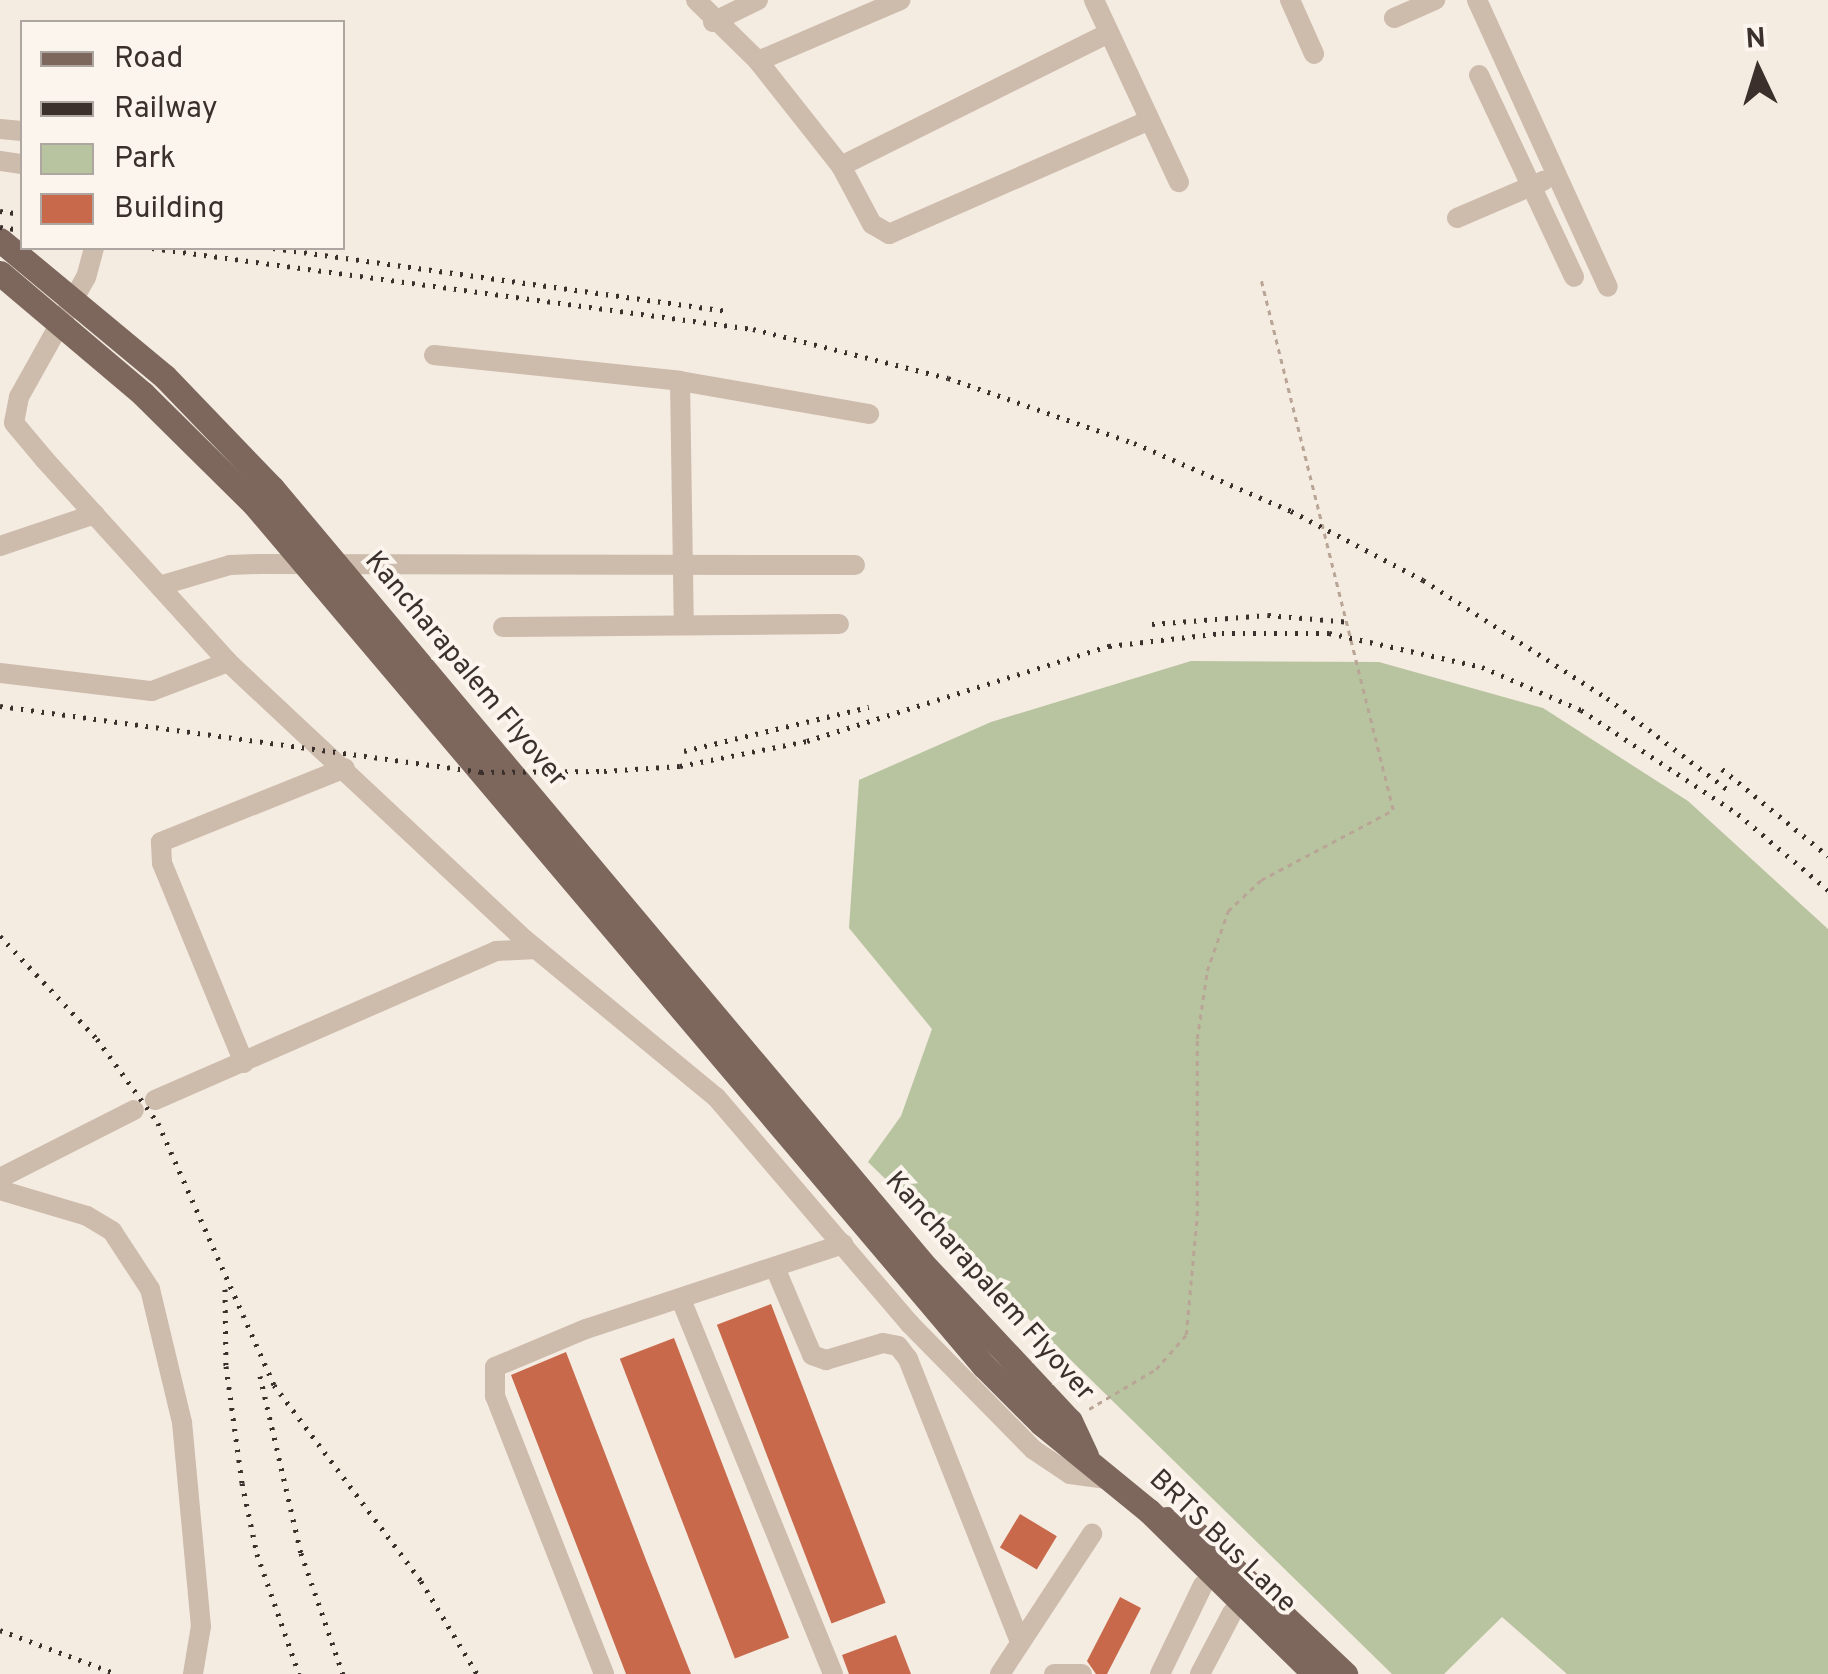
<!DOCTYPE html>
<style>
body{margin:0}
#map{position:relative;width:1828px;height:1674px;overflow:hidden;background:#f4ebe1;font-family:Overpass,sans-serif}
div>[style]{position:absolute}
.green>*{inset:0;background:#b8c4a0}
.building>*{inset:0;background:#c8694b;transform-origin:0 0}
.path>*{height:2.5px;margin-top:-1.25px;transform-origin:0;background:repeating-linear-gradient(90deg,#b9a596 0 5px,transparent 0 10px)}
.minor>*{height:20px;margin:-10px;padding:0 10px;transform-origin:10px;border-radius:10px;background:#cdbbac}
.major>*{height:25px;margin:-12.5px;padding:0 12.5px;transform-origin:12.5px;border-radius:12.5px;background:#7d675c}
.rail>*{height:5px;margin-top:-2.5px;transform-origin:0;background:repeating-linear-gradient(90deg,#3b302b 0 2.5px,transparent 0 10.5px)}
span{translate:-50% -50%;white-space:nowrap;text-align:center;line-height:1.15;-webkit-text-stroke:8px #fbf5ee;paint-order:stroke}
.street-label{font-size:28px;color:#3b302b}
.legend{position:absolute;left:20px;top:20px;width:325px;height:230px;box-sizing:border-box;background:#fbf5ee;border:2px solid #aea6a0;margin:0;padding:12px 18px;list-style:none;font-size:30px;color:#3b302b}
.legend li{display:flex;align-items:center;gap:20px;height:50px}
.legend b{width:50px;border:2px solid #aea6a0}
.north{position:absolute;left:1708px;top:20px;width:100px;height:100px;-webkit-text-stroke:8px #fbf5ee;paint-order:stroke;rotate:356deg;font-size:28px;font-weight:700;line-height:40px;text-align:center;color:#3b302b}
.north::after{content:'';display:block;margin:auto;width:35px;height:45px;background:#3b302b;clip-path:polygon(50% 0,100% 100%,50% 72%,0 100%)}
</style>
<div id="map">
<div class="green">
<div style="clip-path:polygon(1191px 661px,1379px 662px,1543px 708px,1688px 801px,1828px 929px,1828px 1674px,1567px 1674px,1502px 1617px,1444px 1674px,1392px 1674px,868px 1162px,901px 1116px,932px 1029px,849px 928px,859px 780px,991px 722px)"></div>
</div>
<div class="building">
<div style="left:771px;top:1304px;width:320px;height:58px;rotate:69deg"></div>
<div style="left:674px;top:1338px;width:321px;height:58px;rotate:69deg"></div>
<div style="clip-path:polygon(566px 1352px,646px 1560px,691px 1674px,626px 1674px,585px 1567px,511px 1375px)"></div>
<div style="left:1020px;top:1514px;width:43px;height:39px;rotate:31deg"></div>
<div style="clip-path:polygon(1120px 1597px,1141px 1608px,1107px 1674px,1096px 1674px,1087px 1661px)"></div>
<div style="clip-path:polygon(896px 1635px,911px 1674px,849px 1674px,842px 1655px)"></div>
</div>
<div class="path">
<div style="left:1089px;top:1409px;width:78px;rotate:-30.8deg"></div>
<div style="left:1156px;top:1369px;width:45px;rotate:-48.6deg"></div>
<div style="left:1186px;top:1335px;width:120px;rotate:-84.7deg"></div>
<div style="left:1197px;top:1216px;width:177px;rotate:-90deg"></div>
<div style="left:1197px;top:1039px;width:69px;rotate:-81.6deg"></div>
<div style="left:1207px;top:971px;width:64px;rotate:-70.7deg"></div>
<div style="left:1228px;top:911px;width:45px;rotate:-43.2deg"></div>
<div style="left:1261px;top:880px;width:149px;rotate:-27.9deg"></div>
<div style="left:1393px;top:810px;width:546px;rotate:-103.99deg"></div>
</div>
<div class="minor">
<div style="left:696px;top:0;width:87px;rotate:44.5deg"></div>
<div style="left:758px;top:61px;width:134px;rotate:51.7deg"></div>
<div style="left:841px;top:166px;width:66px;rotate:61.9deg"></div>
<div style="left:872px;top:224px;width:20px;rotate:30deg"></div>
<div style="left:889px;top:234px;width:283px;rotate:-23.6deg"></div>
<div style="left:1094px;top:0;width:201px;rotate:65deg"></div>
<div style="left:1290px;top:0;width:59px;rotate:66deg"></div>
<div style="left:1477px;top:0;width:315px;rotate:65.5deg"></div>
<div style="left:1394px;top:18px;width:45px;rotate:-23.7deg"></div>
<div style="left:713px;top:22px;width:50px;rotate:-26.1deg"></div>
<div style="left:758px;top:61px;width:155px;rotate:-23.2deg"></div>
<div style="left:1479px;top:75px;width:223px;rotate:64.8deg"></div>
<div style="left:0;top:129px;width:22px;rotate:5deg"></div>
<div style="left:0;top:161px;width:22px;rotate:8deg"></div>
<div style="left:841px;top:166px;width:299px;rotate:-26.4deg"></div>
<div style="left:1457px;top:218px;width:94px;rotate:-23.3deg"></div>
<div style="left:94px;top:248px;width:30px;rotate:105deg"></div>
<div style="left:86px;top:277px;width:137px;rotate:119.2deg"></div>
<div style="left:19px;top:397px;width:26px;rotate:101deg"></div>
<div style="left:14px;top:423px;width:48px;rotate:50deg"></div>
<div style="left:45px;top:460px;width:273px;rotate:47.8deg"></div>
<div style="left:228px;top:662px;width:405px;rotate:43.1deg"></div>
<div style="left:524px;top:939px;width:249px;rotate:39.5deg"></div>
<div style="left:716px;top:1097px;width:299px;rotate:49.5deg"></div>
<div style="left:910px;top:1324px;width:177px;rotate:45.5deg"></div>
<div style="left:1034px;top:1450px;width:43px;rotate:33.7deg"></div>
<div style="left:1070px;top:1474px;width:43px;rotate:7.9deg"></div>
<div style="left:434px;top:355px;width:247px;rotate:6deg"></div>
<div style="left:680px;top:381px;width:192px;rotate:9.9deg"></div>
<div style="left:680px;top:381px;width:244px;rotate:89.1deg"></div>
<div style="left:0;top:546px;width:100px;rotate:-18.6deg"></div>
<div style="left:159px;top:586px;width:74px;rotate:-16.5deg"></div>
<div style="left:230px;top:565px;width:30px;rotate:-2deg"></div>
<div style="left:260px;top:564px;width:595px;rotate:0.1deg"></div>
<div style="left:503px;top:627px;width:336px;rotate:-0.5deg"></div>
<div style="left:0;top:673px;width:153px;rotate:6.8deg"></div>
<div style="left:152px;top:691px;width:81px;rotate:-20.9deg"></div>
<div style="left:244px;top:1063px;width:216px;rotate:-112.3deg"></div>
<div style="left:162px;top:863px;width:21px;rotate:-93deg"></div>
<div style="left:161px;top:842px;width:198px;rotate:-21.9deg"></div>
<div style="left:155px;top:1100px;width:372px;rotate:-23.6deg"></div>
<div style="left:496px;top:951px;width:40px;rotate:-2.9deg"></div>
<div style="left:0;top:1178px;width:150px;rotate:-26.9deg"></div>
<div style="left:0;top:1190px;width:91px;rotate:16.6deg"></div>
<div style="left:87px;top:1216px;width:29px;rotate:31deg"></div>
<div style="left:112px;top:1231px;width:69px;rotate:56.8deg"></div>
<div style="left:150px;top:1289px;width:137px;rotate:76.5deg"></div>
<div style="left:182px;top:1422px;width:205px;rotate:84.7deg"></div>
<div style="left:201px;top:1626px;width:49px;rotate:99.5deg"></div>
<div style="left:776px;top:1270px;width:92px;rotate:67deg"></div>
<div style="left:812px;top:1355px;width:15px;rotate:20deg"></div>
<div style="left:826px;top:1360px;width:59px;rotate:-16.6deg"></div>
<div style="left:883px;top:1343px;width:15px;rotate:11deg"></div>
<div style="left:898px;top:1346px;width:16px;rotate:52deg"></div>
<div style="left:908px;top:1359px;width:304px;rotate:68.4deg"></div>
<div style="left:682px;top:1302px;width:401px;rotate:67.9deg"></div>
<div style="left:604px;top:1674px;width:299px;rotate:-111.4deg"></div>
<div style="left:495px;top:1396px;width:29px;rotate:-90deg"></div>
<div style="left:495px;top:1367px;width:99px;rotate:-22.7deg"></div>
<div style="left:586px;top:1329px;width:271px;rotate:-18.3deg"></div>
<div style="left:1000px;top:1674px;width:168px;rotate:-56.7deg"></div>
<div style="left:1054px;top:1674px;width:28px"></div>
<div style="left:1160px;top:1674px;width:99px;rotate:-64.2deg"></div>
<div style="left:1200px;top:1674px;width:69px;rotate:-62.3deg"></div>
</div>
<div class="major">
<div style="left:0;top:240px;width:214px;rotate:39.7deg"></div>
<div style="left:165px;top:377px;width:154px;rotate:46.1deg"></div>
<div style="left:272px;top:488px;width:1011px;rotate:50.01deg"></div>
<div style="left:922px;top:1263px;width:216px;rotate:46.9deg"></div>
<div style="left:1070px;top:1421px;width:38px;rotate:65deg"></div>
<div style="left:0;top:273px;width:187px;rotate:40.2deg"></div>
<div style="left:143px;top:394px;width:158px;rotate:44.7deg"></div>
<div style="left:255px;top:505px;width:1128px;rotate:49.75deg"></div>
<div style="left:984px;top:1366px;width:81px;rotate:45deg"></div>
<div style="left:1041px;top:1423px;width:139px;rotate:39.2deg"></div>
<div style="left:1149px;top:1511px;width:233px;rotate:44.5deg"></div>
<div style="left:1167px;top:1519px;width:34px;rotate:27deg"></div>
<div style="left:1197px;top:1534px;width:204px;rotate:43.4deg"></div>
</div>
<div class="rail">
<div style="left:0;top:211px;width:22px;rotate:8deg"></div>
<div style="left:0;top:227px;width:22px;rotate:8deg"></div>
<div style="left:152px;top:248px;width:606px;rotate:7.68deg"></div>
<div style="left:753px;top:329px;width:201px;rotate:14.1deg"></div>
<div style="left:948px;top:378px;width:197px;rotate:19.3deg"></div>
<div style="left:1134px;top:443px;width:171px;rotate:23.4deg"></div>
<div style="left:1291px;top:511px;width:149px;rotate:27.6deg"></div>
<div style="left:1423px;top:580px;width:219px;rotate:32.7deg"></div>
<div style="left:1607px;top:698px;width:152px;rotate:37.2deg"></div>
<div style="left:273px;top:248px;width:459px;rotate:7.9deg"></div>
<div style="left:1152px;top:624px;width:116px;rotate:-4.4deg"></div>
<div style="left:1268px;top:615px;width:83px;rotate:4.8deg"></div>
<div style="left:0;top:706px;width:486px;rotate:7.8deg"></div>
<div style="left:481px;top:772px;width:123px;rotate:-0.5deg"></div>
<div style="left:604px;top:771px;width:76px;rotate:-3.8deg"></div>
<div style="left:680px;top:766px;width:129px;rotate:-11.1deg"></div>
<div style="left:807px;top:741px;width:317px;rotate:-17.5deg"></div>
<div style="left:1109px;top:646px;width:114px;rotate:-6.6deg"></div>
<div style="left:1222px;top:633px;width:107px"></div>
<div style="left:1329px;top:633px;width:157px;rotate:12.5deg"></div>
<div style="left:1482px;top:667px;width:108px;rotate:23.5deg"></div>
<div style="left:1581px;top:710px;width:188px;rotate:33.5deg"></div>
<div style="left:1738px;top:814px;width:118px;rotate:40.2deg"></div>
<div style="left:684px;top:751px;width:190px;rotate:-13.4deg"></div>
<div style="left:1722px;top:769px;width:137px;rotate:39.4deg"></div>
<div style="left:0;top:936px;width:141px;rotate:46.7deg"></div>
<div style="left:97px;top:1039px;width:104px;rotate:54deg"></div>
<div style="left:158px;top:1123px;width:287px;rotate:66.1deg"></div>
<div style="left:274px;top:1385px;width:245px;rotate:53.1deg"></div>
<div style="left:421px;top:1581px;width:109px;rotate:58.9deg"></div>
<div style="left:225px;top:1289px;width:77px;rotate:89.3deg"></div>
<div style="left:226px;top:1366px;width:118px;rotate:82.2deg"></div>
<div style="left:242px;top:1483px;width:73px;rotate:78.1deg"></div>
<div style="left:257px;top:1554px;width:127px;rotate:70.7deg"></div>
<div style="left:260px;top:1376px;width:182px;rotate:77deg"></div>
<div style="left:301px;top:1553px;width:128px;rotate:70.9deg"></div>
<div style="left:0;top:1630px;width:125px;rotate:20.6deg"></div>
</div>
<div class="street-label">
<span style="left:465px;top:670px;rotate:50deg">Kancharapalem Flyover</span>
<span style="left:989px;top:1287px;rotate:48deg">Kancharapalem Flyover</span>
<span style="left:1222px;top:1542px;rotate:44deg">BRTS Bus Lane</span>
</div>
<ul class="legend">
<li><b style="height:12px;background:#7d675c"></b>Road</li>
<li><b style="height:12px;background:#3b302b"></b>Railway</li>
<li><b style="height:28px;background:#b8c4a0"></b>Park</li>
<li><b style="height:28px;background:#c8694b"></b>Building</li>
</ul>
<div class="north">N</div>
</div>
